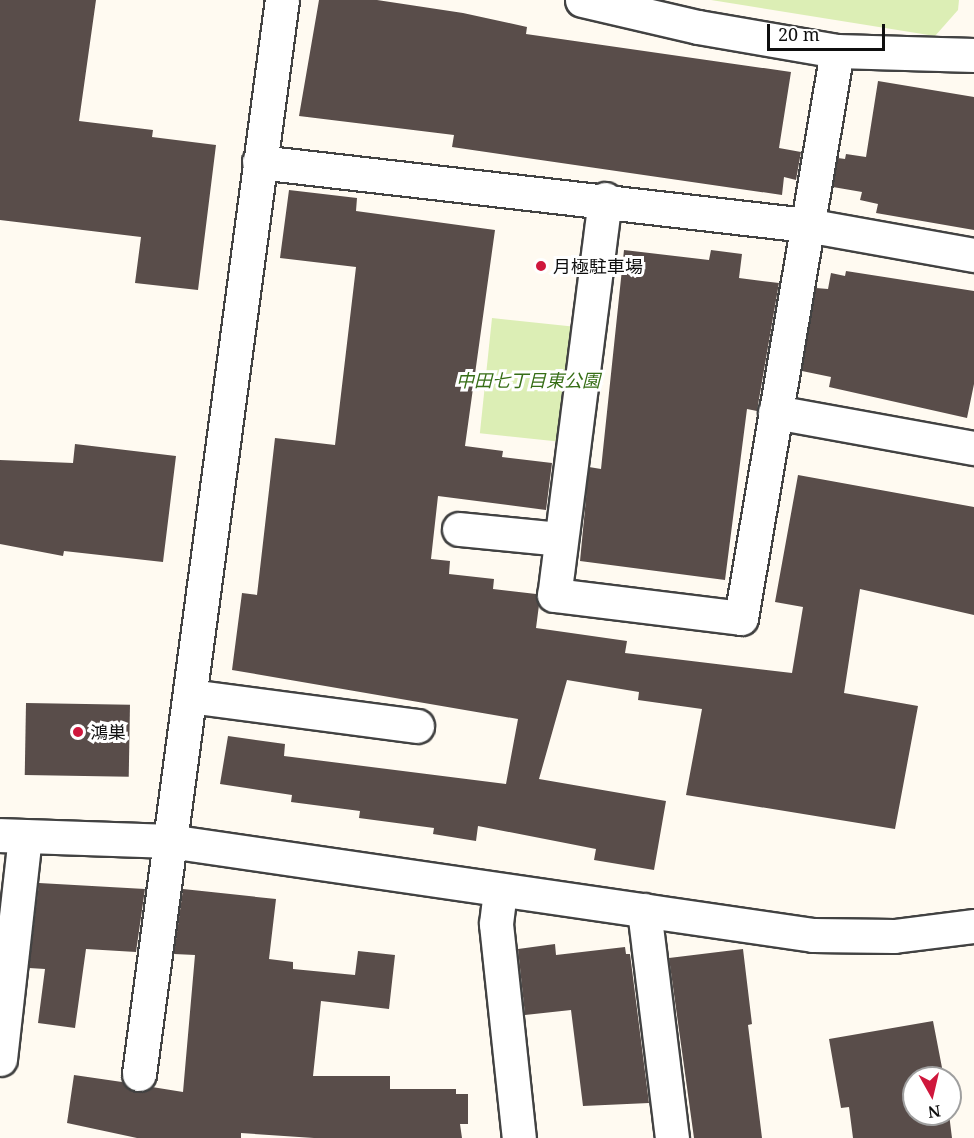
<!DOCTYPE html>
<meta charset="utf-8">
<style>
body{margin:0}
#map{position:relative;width:974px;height:1138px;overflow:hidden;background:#fffaf1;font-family:"Noto Serif","Noto Sans JP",serif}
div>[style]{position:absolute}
.green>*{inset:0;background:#dceeb5;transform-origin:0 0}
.building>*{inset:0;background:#594d4a;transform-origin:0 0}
.roads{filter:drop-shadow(2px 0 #424242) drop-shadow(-2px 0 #424242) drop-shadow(0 2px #424242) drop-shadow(0 -2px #424242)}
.minor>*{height:33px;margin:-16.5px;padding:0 16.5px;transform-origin:16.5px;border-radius:16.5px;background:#fff}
.dots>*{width:16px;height:16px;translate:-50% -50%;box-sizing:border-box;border:3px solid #fff;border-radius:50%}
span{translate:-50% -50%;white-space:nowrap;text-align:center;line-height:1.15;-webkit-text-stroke:6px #fff;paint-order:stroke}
.poi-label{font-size:18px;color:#0f0f0f}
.left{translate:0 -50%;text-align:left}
.park-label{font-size:18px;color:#376e17;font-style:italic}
.north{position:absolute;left:902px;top:1066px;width:60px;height:60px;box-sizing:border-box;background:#fff;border:2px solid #9f9f9f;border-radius:50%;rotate:172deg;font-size:16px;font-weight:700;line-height:24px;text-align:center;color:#0f0f0f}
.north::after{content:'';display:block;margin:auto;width:21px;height:27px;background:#cf173c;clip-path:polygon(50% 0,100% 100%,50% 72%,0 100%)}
.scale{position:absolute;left:767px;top:24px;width:118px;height:27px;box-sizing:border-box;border:3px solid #0f0f0f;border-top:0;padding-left:8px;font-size:18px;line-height:21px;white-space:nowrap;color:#0f0f0f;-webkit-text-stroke:4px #fff;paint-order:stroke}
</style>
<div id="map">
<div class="green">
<div style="clip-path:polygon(711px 0,959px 0,958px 10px,935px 36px)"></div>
<div style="left:492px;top:318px;width:83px;height:116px;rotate:6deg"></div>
</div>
<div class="building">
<div style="clip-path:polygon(0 0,96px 0,79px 121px,153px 130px,152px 137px,216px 145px,198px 290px,135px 283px,141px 237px,0 220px)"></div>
<div style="clip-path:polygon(319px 0,377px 0,463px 13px,527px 27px,526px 34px,791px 72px,779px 148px,801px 152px,796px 180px,784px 177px,782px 195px,452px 147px,454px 135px,299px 116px)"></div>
<div style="clip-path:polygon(878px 81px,974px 97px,974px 230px,876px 213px,878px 204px,860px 200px,862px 192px,833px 187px,838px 158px,845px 159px,846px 154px,866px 157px)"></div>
<div style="clip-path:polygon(289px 190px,357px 198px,356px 211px,495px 230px,465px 446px,503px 451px,502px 457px,552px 463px,546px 510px,438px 496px,431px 559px,450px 561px,449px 574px,494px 579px,493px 589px,536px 594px,539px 605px,536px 628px,627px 641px,625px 653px,792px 673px,803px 607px,775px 602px,798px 475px,974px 507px,974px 615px,860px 589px,844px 693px,918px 706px,895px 829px,686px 795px,702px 709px,638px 700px,639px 692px,567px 680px,539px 779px,666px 801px,654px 870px,594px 860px,596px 849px,478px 826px,476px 841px,433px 834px,434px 828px,359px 818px,360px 811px,291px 802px,292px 795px,220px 784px,228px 736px,285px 744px,284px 756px,506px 784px,518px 719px,232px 670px,242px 593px,257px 595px,275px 438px,335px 445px,356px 267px,280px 258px)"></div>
<div style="clip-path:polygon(624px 250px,709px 260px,711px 250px,742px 254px,739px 278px,779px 283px,758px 405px,757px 411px,747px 409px,725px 580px,580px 561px,589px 467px,601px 469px)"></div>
<div style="clip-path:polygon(846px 271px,974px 291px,974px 384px,967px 418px,829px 387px,831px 377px,802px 371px,816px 288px,828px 289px,831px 273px,845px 276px)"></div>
<div style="clip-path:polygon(75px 444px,176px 456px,163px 562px,64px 551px,63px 556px,0 544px,0 460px,73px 463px)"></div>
<div style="left:26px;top:703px;width:104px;height:72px;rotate:1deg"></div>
<div style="clip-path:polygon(39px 883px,145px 889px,136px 952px,86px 949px,75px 1028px,38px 1023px,45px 969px,29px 968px)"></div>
<div style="clip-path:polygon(183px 889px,276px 899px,269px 959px,293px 962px,293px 969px,355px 975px,358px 951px,395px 955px,389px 1009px,321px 1001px,313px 1076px,390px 1076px,390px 1089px,456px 1089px,456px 1094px,468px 1094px,468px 1124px,460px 1124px,462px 1138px,314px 1138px,241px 1133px,241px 1138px,137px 1138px,67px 1123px,74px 1075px,122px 1082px,136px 1092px,152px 1087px,183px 1092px,195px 955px,174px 954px)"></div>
<div style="clip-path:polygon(555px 944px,556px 955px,625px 947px,626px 954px,630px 954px,649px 1103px,583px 1106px,571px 1010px,525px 1015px,518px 949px)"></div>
<div style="clip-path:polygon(743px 949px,752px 1024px,748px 1025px,762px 1138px,694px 1138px,669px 958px)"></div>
<div style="clip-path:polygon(933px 1021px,944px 1078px,914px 1078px,914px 1114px,949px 1114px,952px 1138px,853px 1138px,849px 1107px,841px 1108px,829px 1039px)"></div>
</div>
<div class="roads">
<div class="minor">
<div style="left:582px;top:0;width:119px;rotate:13.1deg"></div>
<div style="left:698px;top:27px;width:141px;rotate:9.8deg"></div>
<div style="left:837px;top:51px;width:137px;rotate:1.7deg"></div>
<div style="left:259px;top:162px;width:551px;rotate:6.57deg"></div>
<div style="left:806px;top:225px;width:171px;rotate:10.1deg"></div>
<div style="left:605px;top:199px;width:399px;rotate:97.3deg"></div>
<div style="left:554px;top:595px;width:188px;rotate:7deg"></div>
<div style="left:741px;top:618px;width:575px;rotate:-80.39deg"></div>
<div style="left:775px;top:412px;width:202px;rotate:10.3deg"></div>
<div style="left:459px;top:529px;width:102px;rotate:5.6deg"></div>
<div style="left:190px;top:696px;width:229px;rotate:7.5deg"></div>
<div style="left:0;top:835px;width:169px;rotate:2deg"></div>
<div style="left:169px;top:841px;width:651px;rotate:8.3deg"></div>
<div style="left:813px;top:935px;width:81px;rotate:0.7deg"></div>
<div style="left:894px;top:936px;width:81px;rotate:-7.1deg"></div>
<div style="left:500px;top:891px;width:33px;rotate:97deg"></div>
<div style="left:496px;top:924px;width:215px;rotate:83.9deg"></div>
<div style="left:644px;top:910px;width:230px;rotate:83deg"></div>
<div style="left:0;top:1059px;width:224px;rotate:-83.6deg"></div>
<div style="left:139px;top:1074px;width:1083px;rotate:-82.42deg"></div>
</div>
</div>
<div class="dots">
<div style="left:541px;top:266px;background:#cf173c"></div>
<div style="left:78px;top:732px;background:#cf173c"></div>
</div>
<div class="poi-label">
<span class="left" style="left:553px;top:266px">月極駐車場</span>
<span class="left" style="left:90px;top:732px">鴻巣</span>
</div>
<div class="park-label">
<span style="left:528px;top:380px">中田七丁目東公園</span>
</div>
<div class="north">N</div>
<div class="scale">20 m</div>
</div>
